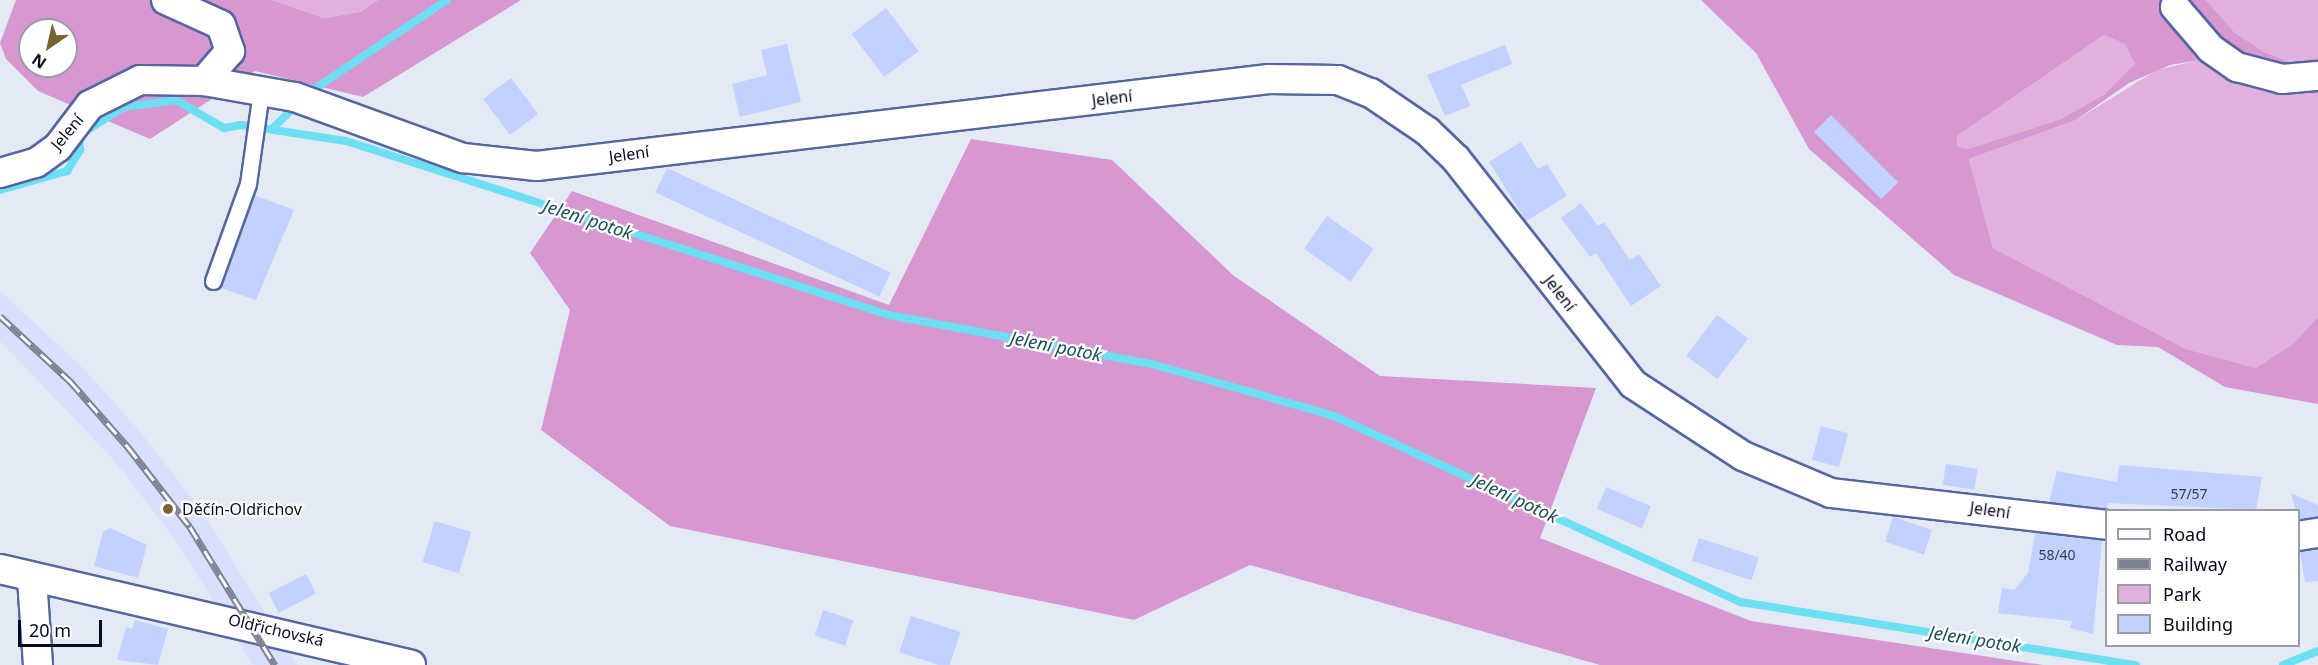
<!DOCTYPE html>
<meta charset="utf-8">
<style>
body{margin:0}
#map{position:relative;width:2318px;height:665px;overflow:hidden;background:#e4e9f6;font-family:"Noto Sans",sans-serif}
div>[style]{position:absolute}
.built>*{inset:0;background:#d7e1fe}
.green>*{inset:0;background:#e2b0dc}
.forest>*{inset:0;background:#d797d0}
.stream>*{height:8px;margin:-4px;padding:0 4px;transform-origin:4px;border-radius:4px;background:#6ddff3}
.building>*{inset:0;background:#c2d1fd;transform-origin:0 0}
.roads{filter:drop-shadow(2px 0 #56669f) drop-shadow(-2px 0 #56669f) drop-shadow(0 2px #56669f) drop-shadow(0 -2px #56669f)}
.lane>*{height:15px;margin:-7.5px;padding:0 7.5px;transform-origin:7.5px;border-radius:7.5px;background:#fff}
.street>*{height:28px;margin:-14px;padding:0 14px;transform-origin:14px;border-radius:14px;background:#fff}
.rail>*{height:7px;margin-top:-3.5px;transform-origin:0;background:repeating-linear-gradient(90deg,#fff 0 14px,#7d8293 0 28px);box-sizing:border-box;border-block:2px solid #7d8293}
.dots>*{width:16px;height:16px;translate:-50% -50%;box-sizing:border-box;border:3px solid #fff;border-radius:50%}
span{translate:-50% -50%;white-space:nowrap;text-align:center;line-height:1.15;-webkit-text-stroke:4.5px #fff;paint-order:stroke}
.number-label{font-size:14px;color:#353c57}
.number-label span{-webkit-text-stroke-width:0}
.street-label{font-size:16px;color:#060b20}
.poi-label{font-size:16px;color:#060b20}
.left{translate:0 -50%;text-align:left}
.water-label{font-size:18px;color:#1d4f58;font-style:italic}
.legend{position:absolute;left:2105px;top:509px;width:195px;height:138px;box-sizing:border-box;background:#fff;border:2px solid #9b9da6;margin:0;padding:8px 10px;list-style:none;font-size:18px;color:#060b20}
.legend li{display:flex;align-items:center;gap:12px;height:30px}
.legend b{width:30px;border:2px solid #9b9da6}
.north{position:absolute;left:18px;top:18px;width:60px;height:60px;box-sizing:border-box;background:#fff;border:2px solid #9b9da6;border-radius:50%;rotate:214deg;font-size:16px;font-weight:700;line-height:24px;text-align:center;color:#060b20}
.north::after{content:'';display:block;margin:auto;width:21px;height:27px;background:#766432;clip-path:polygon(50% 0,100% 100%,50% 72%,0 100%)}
.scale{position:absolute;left:18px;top:620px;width:84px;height:27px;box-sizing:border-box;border:3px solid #060b20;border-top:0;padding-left:8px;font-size:18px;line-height:21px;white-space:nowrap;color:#060b20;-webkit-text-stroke:4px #fff;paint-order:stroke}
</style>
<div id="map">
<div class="built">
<div style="clip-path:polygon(0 291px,83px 368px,142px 434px,205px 516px,297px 665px,253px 665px,174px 538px,113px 459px,0 341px)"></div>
</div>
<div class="green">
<div style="clip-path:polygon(272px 0,378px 0,360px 12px,324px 18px)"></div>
<div style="clip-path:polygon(2206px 0,2318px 0,2318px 58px,2290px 62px,2264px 52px,2234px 32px)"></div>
<div style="clip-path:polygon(2104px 35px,2125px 44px,2135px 60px,2132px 74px,2105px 94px,2061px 119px,1968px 149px,1957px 148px,1957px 136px)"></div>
<div style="clip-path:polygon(2199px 60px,2318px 94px,2318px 317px,2294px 343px,2256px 368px,2186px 349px,1993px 248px,1969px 159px,2076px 120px,2157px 70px)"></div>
</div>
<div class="forest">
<div style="clip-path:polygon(evenodd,16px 0,272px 0,324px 18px,360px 12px,378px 0,521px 0,363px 97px,255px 71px,150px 139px,38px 91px,6px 59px,0 43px,16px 0,30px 30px,66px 30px,66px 66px,30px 66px,30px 30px)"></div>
<div style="clip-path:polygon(evenodd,1701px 0,2206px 0,2234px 32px,2264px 52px,2290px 62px,2318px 58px,2318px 94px,2239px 84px,2199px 60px,2170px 65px,2129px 83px,2076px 120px,1969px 159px,1993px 248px,2186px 349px,2256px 368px,2294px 343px,2318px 317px,2318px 404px,2225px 387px,2158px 347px,2117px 345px,1954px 275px,1809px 149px,1756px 53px,1701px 0,2104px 35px,2125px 44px,2135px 64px,2105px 94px,2061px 119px,1968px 149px,1957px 147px,1957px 136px,2104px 35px)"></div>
<div style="clip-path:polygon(971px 139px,1112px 160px,1234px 276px,1380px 376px,1596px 388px,1540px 538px,1751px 621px,2043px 665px,1600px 665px,1250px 565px,1134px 620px,670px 526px,541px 430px,570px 310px,530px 253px,572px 191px,889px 305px)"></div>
</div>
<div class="stream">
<div style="left:272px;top:129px;width:53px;rotate:-44.2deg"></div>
<div style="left:310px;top:92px;width:165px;rotate:-33.9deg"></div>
<div style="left:0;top:190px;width:70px;rotate:-15.8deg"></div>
<div style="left:67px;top:171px;width:25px;rotate:-58deg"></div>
<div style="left:80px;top:150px;width:15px;rotate:-94deg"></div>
<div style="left:79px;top:135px;width:53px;rotate:-31.9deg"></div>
<div style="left:124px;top:107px;width:52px;rotate:-7.7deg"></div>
<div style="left:176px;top:100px;width:56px;rotate:30.3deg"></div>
<div style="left:224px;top:128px;width:17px;rotate:-10deg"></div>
<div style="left:241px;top:125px;width:106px;rotate:8.7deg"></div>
<div style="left:346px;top:141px;width:570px;rotate:17.77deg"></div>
<div style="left:889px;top:315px;width:268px;rotate:10.6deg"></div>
<div style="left:1152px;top:364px;width:189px;rotate:15.9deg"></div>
<div style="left:1334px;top:416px;width:447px;rotate:24.6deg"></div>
<div style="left:1741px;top:602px;width:400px;rotate:9.1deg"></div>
<div style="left:2283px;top:665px;width:38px;rotate:-22deg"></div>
</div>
<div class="building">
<div style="left:886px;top:8px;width:54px;height:43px;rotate:53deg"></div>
<div style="clip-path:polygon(787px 44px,801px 102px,740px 117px,732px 84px,767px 75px,761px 50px)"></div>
<div style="clip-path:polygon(1505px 45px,1512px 64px,1461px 85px,1471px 106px,1445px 116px,1427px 75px)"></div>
<div style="left:511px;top:78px;width:45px;height:35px;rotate:53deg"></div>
<div style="left:1831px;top:115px;width:95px;height:24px;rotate:45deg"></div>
<div style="clip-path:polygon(1521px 142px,1538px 169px,1547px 164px,1567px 196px,1526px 221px,1489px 162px)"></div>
<div style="left:667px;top:168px;width:247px;height:27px;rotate:25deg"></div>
<div style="clip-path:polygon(254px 195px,294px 210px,256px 300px,221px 288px)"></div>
<div style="clip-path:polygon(1581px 203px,1598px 226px,1604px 222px,1630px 260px,1639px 254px,1661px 286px,1631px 306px,1596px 253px,1590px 257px,1561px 218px)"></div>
<div style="left:1327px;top:216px;width:57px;height:40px;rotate:35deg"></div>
<div style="left:1717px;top:315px;width:39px;height:51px;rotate:37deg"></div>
<div style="left:1821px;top:426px;width:28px;height:35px;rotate:15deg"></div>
<div style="left:1946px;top:464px;width:32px;height:21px;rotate:9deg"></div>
<div style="clip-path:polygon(2119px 465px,2262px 477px,2256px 510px,2108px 503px,2107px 509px,2049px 502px,2057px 471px,2117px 482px)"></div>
<div style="left:1606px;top:487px;width:49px;height:24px;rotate:23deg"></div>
<div style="clip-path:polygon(2291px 493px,2318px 505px,2318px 517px,2298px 519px)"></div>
<div style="left:1893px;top:517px;width:41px;height:26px;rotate:18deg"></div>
<div style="left:435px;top:521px;width:38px;height:43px;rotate:17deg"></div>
<div style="clip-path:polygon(110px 528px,147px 545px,138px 578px,94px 566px,103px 532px)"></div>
<div style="clip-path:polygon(2035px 533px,2102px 541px,2093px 634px,2070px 628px,2072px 621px,1998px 613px,2002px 588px,2014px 590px,2028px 573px)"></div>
<div style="left:1699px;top:538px;width:63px;height:24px;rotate:18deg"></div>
<div style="clip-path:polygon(2318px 550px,2318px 581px,2305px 582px,2300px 552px)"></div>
<div style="left:306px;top:574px;width:22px;height:42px;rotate:63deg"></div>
<div style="left:823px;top:610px;width:32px;height:27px;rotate:18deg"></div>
<div style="left:911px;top:616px;width:52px;height:38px;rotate:18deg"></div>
<div style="clip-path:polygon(135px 620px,168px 629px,158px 665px,117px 660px,126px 627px,132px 629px)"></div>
</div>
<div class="roads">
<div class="lane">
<div style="left:213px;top:281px;width:103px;rotate:-70.2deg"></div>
<div style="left:248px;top:184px;width:94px;rotate:-82deg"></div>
</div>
<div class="street">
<div style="left:166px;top:0;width:60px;rotate:24.4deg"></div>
<div style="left:221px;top:25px;width:28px;rotate:71deg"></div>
<div style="left:230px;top:51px;width:40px;rotate:131deg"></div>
<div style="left:2175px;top:7px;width:55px;rotate:49.4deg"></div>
<div style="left:2211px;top:49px;width:32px;rotate:35deg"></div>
<div style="left:2237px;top:67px;width:47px;rotate:14.9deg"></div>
<div style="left:2282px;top:79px;width:36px;rotate:-5deg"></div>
<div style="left:0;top:173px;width:37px;rotate:-16deg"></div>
<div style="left:36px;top:163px;width:27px;rotate:-36deg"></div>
<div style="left:58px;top:147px;width:53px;rotate:-52.7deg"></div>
<div style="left:90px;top:105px;width:56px;rotate:-26.6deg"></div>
<div style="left:140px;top:80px;width:64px;rotate:0.9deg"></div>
<div style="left:204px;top:81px;width:92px;rotate:10deg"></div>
<div style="left:295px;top:97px;width:179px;rotate:20deg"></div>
<div style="left:463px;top:158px;width:74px;rotate:6.2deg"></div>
<div style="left:537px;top:166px;width:737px;rotate:-6.78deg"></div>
<div style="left:1269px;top:79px;width:69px;rotate:0.8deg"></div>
<div style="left:1338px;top:80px;width:35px;rotate:22deg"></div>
<div style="left:1371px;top:93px;width:68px;rotate:34.2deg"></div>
<div style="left:1427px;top:131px;width:40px;rotate:44deg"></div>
<div style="left:1456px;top:159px;width:286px;rotate:51.8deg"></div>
<div style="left:1633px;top:384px;width:131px;rotate:33.2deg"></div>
<div style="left:1743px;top:456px;width:95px;rotate:22.8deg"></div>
<div style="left:1831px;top:493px;width:277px;rotate:6.6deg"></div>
<div style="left:2298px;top:536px;width:20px;rotate:-9deg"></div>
<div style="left:0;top:569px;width:422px;rotate:13.1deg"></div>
<div style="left:32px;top:579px;width:86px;rotate:86deg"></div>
</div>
</div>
<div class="rail">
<div style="left:0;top:316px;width:96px;rotate:42.9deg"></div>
<div style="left:70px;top:381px;width:88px;rotate:48.7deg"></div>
<div style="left:128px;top:447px;width:101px;rotate:52.2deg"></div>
<div style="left:190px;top:527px;width:162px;rotate:58.4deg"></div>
</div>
<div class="dots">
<div style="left:168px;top:509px;background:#766432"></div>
</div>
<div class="number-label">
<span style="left:2189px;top:494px">57/57</span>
<span style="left:2057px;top:555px">58/40</span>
</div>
<div class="street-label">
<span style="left:1112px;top:98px;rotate:-7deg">Jelení</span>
<span style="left:67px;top:132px;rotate:-50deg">Jelení</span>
<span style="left:629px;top:154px;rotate:-8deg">Jelení</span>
<span style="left:1560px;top:293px;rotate:52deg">Jelení</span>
<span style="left:1990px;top:510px;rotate:8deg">Jelení</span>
<span style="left:276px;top:630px;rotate:13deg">Oldřichovská</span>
</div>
<div class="poi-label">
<span class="left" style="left:182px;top:509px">Děčín-Oldřichov</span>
</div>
<div class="water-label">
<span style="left:588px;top:219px;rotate:18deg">Jelení potok</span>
<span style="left:1056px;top:346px;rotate:11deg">Jelení potok</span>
<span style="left:1515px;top:498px;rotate:25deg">Jelení potok</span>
<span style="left:1975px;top:639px;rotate:9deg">Jelení potok</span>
</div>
<ul class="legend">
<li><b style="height:8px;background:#fff"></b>Road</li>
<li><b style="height:8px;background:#7d8293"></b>Railway</li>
<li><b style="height:16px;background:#e2b0dc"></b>Park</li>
<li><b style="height:16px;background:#c2d1fd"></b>Building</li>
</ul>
<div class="north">N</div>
<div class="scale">20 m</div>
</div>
